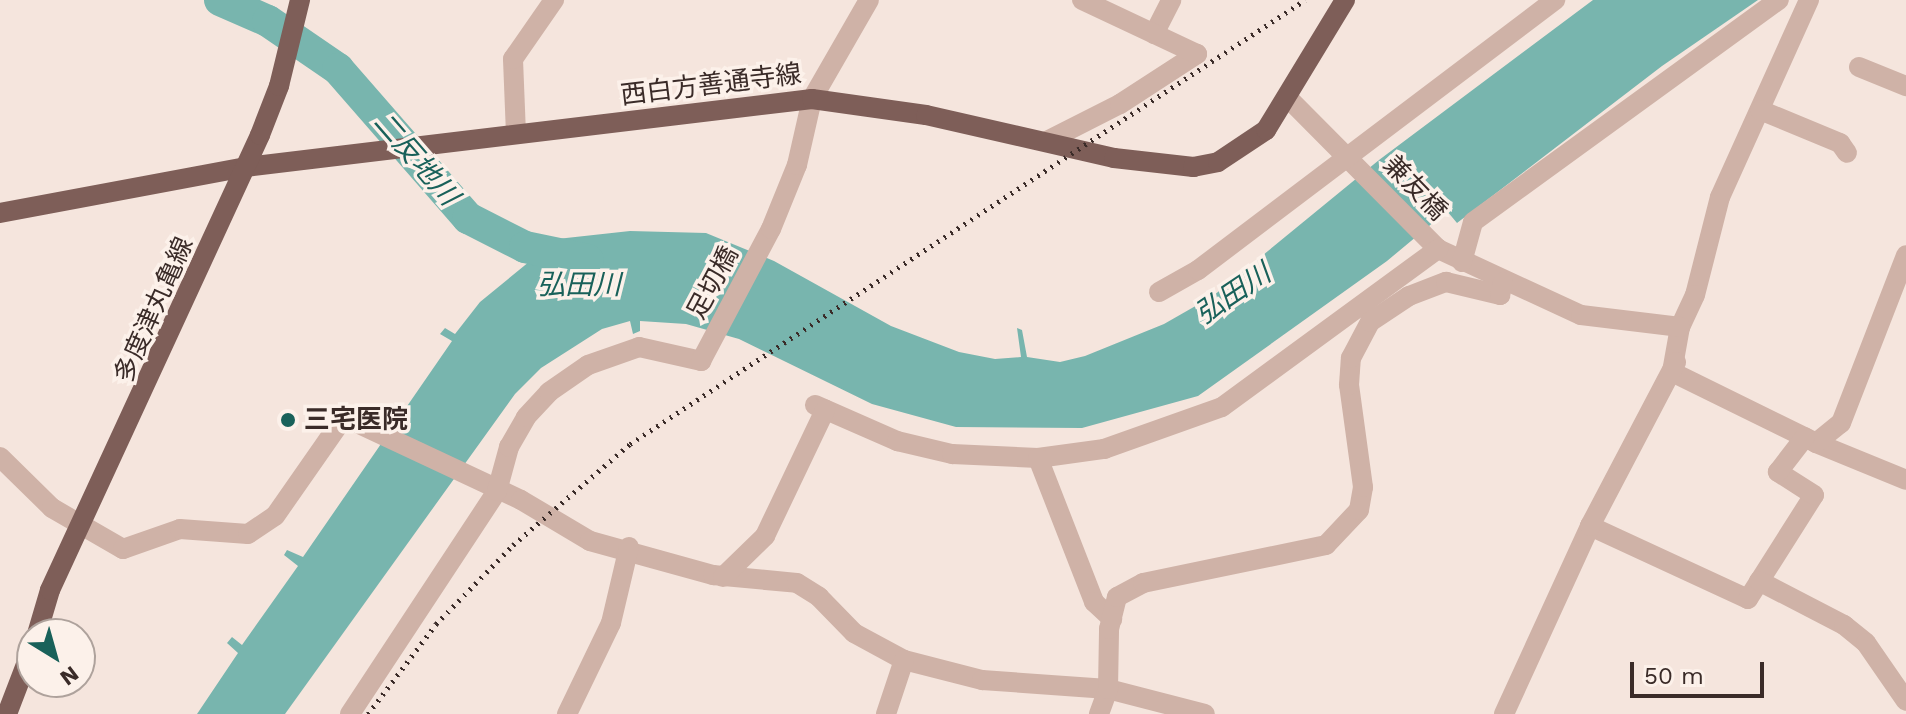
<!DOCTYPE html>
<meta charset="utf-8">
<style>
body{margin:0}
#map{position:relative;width:1906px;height:714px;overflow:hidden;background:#f5e5dd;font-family:"Work Sans","Noto Sans JP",sans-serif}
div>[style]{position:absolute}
.water>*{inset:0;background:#78b5ae}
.river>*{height:32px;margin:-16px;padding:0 16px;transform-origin:16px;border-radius:16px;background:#78b5ae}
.minor>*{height:20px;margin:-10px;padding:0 10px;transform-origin:10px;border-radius:10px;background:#cfb2a7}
.major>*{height:20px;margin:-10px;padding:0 10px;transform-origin:10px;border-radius:10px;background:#7e5e58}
.rail>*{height:5px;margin-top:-2.5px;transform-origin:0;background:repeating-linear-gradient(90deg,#3a2b28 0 2px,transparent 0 8px)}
.dots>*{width:22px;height:22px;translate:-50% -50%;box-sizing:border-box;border:4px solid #fcf1ea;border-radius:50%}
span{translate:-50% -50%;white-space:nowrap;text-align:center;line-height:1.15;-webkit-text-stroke:7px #fcf1ea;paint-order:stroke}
.street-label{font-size:26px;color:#3a2b28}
.poi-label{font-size:26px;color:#3a2b28;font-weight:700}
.left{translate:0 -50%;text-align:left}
.water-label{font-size:28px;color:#19615a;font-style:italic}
.north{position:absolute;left:16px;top:618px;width:80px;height:80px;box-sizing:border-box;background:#fcf1ea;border:2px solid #aea29c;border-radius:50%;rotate:143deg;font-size:22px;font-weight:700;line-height:32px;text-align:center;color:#3a2b28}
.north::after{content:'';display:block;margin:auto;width:28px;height:36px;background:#19615a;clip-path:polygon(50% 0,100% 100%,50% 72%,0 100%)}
.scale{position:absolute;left:1630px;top:662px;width:134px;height:36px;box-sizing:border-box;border:4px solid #3a2b28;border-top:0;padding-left:10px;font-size:24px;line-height:28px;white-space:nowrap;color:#3a2b28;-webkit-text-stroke:6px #fcf1ea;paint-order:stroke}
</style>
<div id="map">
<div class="water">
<div style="clip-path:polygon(1593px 0,1758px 0,1662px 66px,1457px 223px,1447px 211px,1387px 261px,1198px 396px,1082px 428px,956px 427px,872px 404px,739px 339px,686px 324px,640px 321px,640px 331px,633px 334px,630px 321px,602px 329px,541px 368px,515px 394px,285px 714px,197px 714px,238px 653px,227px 643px,232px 637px,242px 645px,298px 566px,284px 555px,287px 550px,303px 557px,452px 341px,440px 334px,445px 328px,455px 334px,480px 302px,557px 239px,630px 231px,706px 233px,774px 261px,891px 326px,959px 352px,995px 359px,1021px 357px,1017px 328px,1022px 330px,1027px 357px,1060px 362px,1085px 356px,1164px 324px,1213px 296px,1379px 160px)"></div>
</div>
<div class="river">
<div style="left:220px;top:0;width:52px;rotate:23.6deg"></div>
<div style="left:268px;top:21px;width:85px;rotate:34.4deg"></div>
<div style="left:338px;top:69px;width:198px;rotate:48.9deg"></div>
<div style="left:468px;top:218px;width:64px;rotate:27deg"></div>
<div style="left:525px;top:247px;width:64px;rotate:11.7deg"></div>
</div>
<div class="minor">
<div style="left:1809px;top:0;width:216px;rotate:114.3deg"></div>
<div style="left:1720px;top:197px;width:101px;rotate:104.3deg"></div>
<div style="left:1695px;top:295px;width:35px;rotate:115deg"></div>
<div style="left:1680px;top:327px;width:46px;rotate:100.1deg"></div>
<div style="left:1672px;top:372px;width:161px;rotate:26.2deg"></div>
<div style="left:1816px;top:443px;width:97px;rotate:22.3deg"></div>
<div style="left:1154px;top:34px;width:38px;rotate:-63deg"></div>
<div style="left:1859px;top:67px;width:51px;rotate:22deg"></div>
<div style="left:1288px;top:98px;width:213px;rotate:45.2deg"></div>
<div style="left:1438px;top:249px;width:157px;rotate:24.8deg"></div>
<div style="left:1581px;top:315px;width:100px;rotate:6.9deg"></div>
<div style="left:1760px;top:110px;width:87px;rotate:22.4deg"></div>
<div style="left:1840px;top:143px;width:12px;rotate:55deg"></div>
<div style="left:516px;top:134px;width:75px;rotate:-92.3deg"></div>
<div style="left:513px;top:59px;width:72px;rotate:-55.2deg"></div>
<div style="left:1047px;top:141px;width:82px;rotate:-26.9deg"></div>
<div style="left:1120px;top:104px;width:92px;rotate:-33deg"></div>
<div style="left:1197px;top:54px;width:127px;rotate:-154.8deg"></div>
<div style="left:1462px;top:262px;width:41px;rotate:-74.6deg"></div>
<div style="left:1473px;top:222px;width:378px;rotate:-36deg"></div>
<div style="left:1159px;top:292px;width:45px;rotate:-29.4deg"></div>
<div style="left:1198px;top:270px;width:448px;rotate:-37.1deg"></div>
<div style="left:815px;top:405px;width:90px;rotate:23.7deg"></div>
<div style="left:897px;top:441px;width:57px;rotate:13.3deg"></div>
<div style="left:952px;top:454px;width:86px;rotate:2.7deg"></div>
<div style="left:1038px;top:458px;width:67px;rotate:-7.8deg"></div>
<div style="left:1104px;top:449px;width:125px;rotate:-19.6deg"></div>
<div style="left:1222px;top:407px;width:268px;rotate:-36.2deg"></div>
<div style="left:1816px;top:443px;width:32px;rotate:-39deg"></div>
<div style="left:1841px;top:423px;width:180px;rotate:-68.8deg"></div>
<div style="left:0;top:457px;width:73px;rotate:44.4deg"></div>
<div style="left:52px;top:508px;width:82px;rotate:30deg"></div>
<div style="left:123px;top:549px;width:60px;rotate:-19.3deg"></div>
<div style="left:180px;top:529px;width:68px;rotate:4.2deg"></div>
<div style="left:248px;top:534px;width:32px;rotate:-34deg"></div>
<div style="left:275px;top:516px;width:121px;rotate:-55.1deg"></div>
<div style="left:344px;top:417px;width:195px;rotate:25.1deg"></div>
<div style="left:521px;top:500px;width:80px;rotate:30.7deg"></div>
<div style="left:590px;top:541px;width:128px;rotate:15.5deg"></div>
<div style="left:713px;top:575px;width:84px;rotate:5.4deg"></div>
<div style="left:797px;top:583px;width:26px;rotate:32deg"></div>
<div style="left:819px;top:597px;width:50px;rotate:45.8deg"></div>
<div style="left:854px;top:633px;width:57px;rotate:28.4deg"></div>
<div style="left:904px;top:660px;width:81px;rotate:14.4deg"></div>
<div style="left:982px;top:680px;width:126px;rotate:4.1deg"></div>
<div style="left:1108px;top:689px;width:100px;rotate:14.5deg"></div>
<div style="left:1038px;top:458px;width:155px;rotate:68.7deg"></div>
<div style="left:1094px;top:602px;width:25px;rotate:43deg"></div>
<div style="left:1590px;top:526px;width:174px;rotate:24.8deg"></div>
<div style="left:1748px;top:599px;width:123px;rotate:-57.6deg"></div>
<div style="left:1814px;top:495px;width:43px;rotate:-147.4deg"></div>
<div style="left:1778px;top:472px;width:44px;rotate:-52.4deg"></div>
<div style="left:723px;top:577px;width:59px;rotate:-44.3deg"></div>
<div style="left:765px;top:536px;width:140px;rotate:-64.5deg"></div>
<div style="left:1759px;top:581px;width:96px;rotate:27.4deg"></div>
<div style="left:1844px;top:625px;width:28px;rotate:39deg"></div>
<div style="left:1866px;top:643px;width:70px;rotate:55.4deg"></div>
<div style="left:350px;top:714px;width:267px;rotate:-56.6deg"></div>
<div style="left:497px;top:491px;width:46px;rotate:-74.7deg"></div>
<div style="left:509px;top:447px;width:34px;rotate:-60deg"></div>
<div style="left:526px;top:417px;width:34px;rotate:-47deg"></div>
<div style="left:549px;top:392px;width:47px;rotate:-34.7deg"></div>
<div style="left:588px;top:365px;width:54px;rotate:-19.4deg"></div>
<div style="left:639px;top:347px;width:64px;rotate:12.7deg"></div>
<div style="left:701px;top:361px;width:149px;rotate:-62.1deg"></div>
<div style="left:771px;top:229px;width:69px;rotate:-67.9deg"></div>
<div style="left:797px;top:165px;width:68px;rotate:-77.2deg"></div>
<div style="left:812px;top:99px;width:114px;rotate:-60.1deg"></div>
<div style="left:567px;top:714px;width:101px;rotate:-64.2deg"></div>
<div style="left:611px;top:623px;width:78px;rotate:-76.7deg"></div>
<div style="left:886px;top:714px;width:57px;rotate:-71.6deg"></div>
<div style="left:1099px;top:714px;width:27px;rotate:-70deg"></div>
<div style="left:1108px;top:689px;width:60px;rotate:-89deg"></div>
<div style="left:1109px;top:629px;width:33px;rotate:-76deg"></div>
<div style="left:1117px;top:597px;width:30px;rotate:-28deg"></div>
<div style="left:1143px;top:583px;width:187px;rotate:-11.7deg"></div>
<div style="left:1326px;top:545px;width:48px;rotate:-46.7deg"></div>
<div style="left:1359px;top:510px;width:23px;rotate:-80deg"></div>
<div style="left:1363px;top:487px;width:103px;rotate:-97.8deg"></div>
<div style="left:1349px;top:385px;width:27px;rotate:-86deg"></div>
<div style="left:1351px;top:358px;width:41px;rotate:-62.2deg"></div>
<div style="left:1370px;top:322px;width:47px;rotate:-33.7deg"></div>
<div style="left:1409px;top:296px;width:40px;rotate:-21deg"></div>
<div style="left:1446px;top:282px;width:56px;rotate:13.5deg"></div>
<div style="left:1500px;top:295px;width:13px;rotate:-77deg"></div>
<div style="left:1504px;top:714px;width:207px;rotate:-65.4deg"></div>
<div style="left:1590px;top:526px;width:185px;rotate:-62.3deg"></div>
</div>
<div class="major">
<div style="left:0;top:213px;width:250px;rotate:-10.6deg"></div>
<div style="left:246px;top:167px;width:570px;rotate:-6.85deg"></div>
<div style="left:812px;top:99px;width:115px;rotate:8deg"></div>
<div style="left:926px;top:115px;width:193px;rotate:12.9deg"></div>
<div style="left:1114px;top:158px;width:80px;rotate:6.5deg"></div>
<div style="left:1193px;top:167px;width:25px;rotate:-11deg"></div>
<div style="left:1218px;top:162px;width:58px;rotate:-33.7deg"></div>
<div style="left:1266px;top:130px;width:152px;rotate:-58.7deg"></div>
<div style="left:37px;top:634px;width:46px;rotate:-73.5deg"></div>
<div style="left:50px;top:590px;width:501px;rotate:-65.22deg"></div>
<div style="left:260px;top:135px;width:53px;rotate:-68.8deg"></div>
<div style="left:279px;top:86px;width:89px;rotate:-76.3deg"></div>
<div style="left:7px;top:714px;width:70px;rotate:-69deg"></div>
</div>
<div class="rail">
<div style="left:368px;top:714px;width:113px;rotate:-52.9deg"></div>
<div style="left:436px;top:624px;width:110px;rotate:-45.7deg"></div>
<div style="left:513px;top:545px;width:155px;rotate:-40.8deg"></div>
<div style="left:630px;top:444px;width:808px;rotate:-33.34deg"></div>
</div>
<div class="dots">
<div style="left:288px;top:420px;background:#19615a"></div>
</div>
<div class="street-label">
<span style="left:711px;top:85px;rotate:-7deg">西白方善通寺線</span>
<span style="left:1415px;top:188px;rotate:46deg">兼友橋</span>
<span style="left:713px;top:283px;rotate:-62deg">足切橋</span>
<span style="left:154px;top:310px;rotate:-66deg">多度津丸亀線</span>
</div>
<div class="poi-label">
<span class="left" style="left:304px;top:420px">三宅医院</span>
</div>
<div class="water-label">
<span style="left:416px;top:159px;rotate:49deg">二反地川</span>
<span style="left:579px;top:285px">弘田川</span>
<span style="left:1233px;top:294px;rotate:-34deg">弘田川</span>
</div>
<div class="north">N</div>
<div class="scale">50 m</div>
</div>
